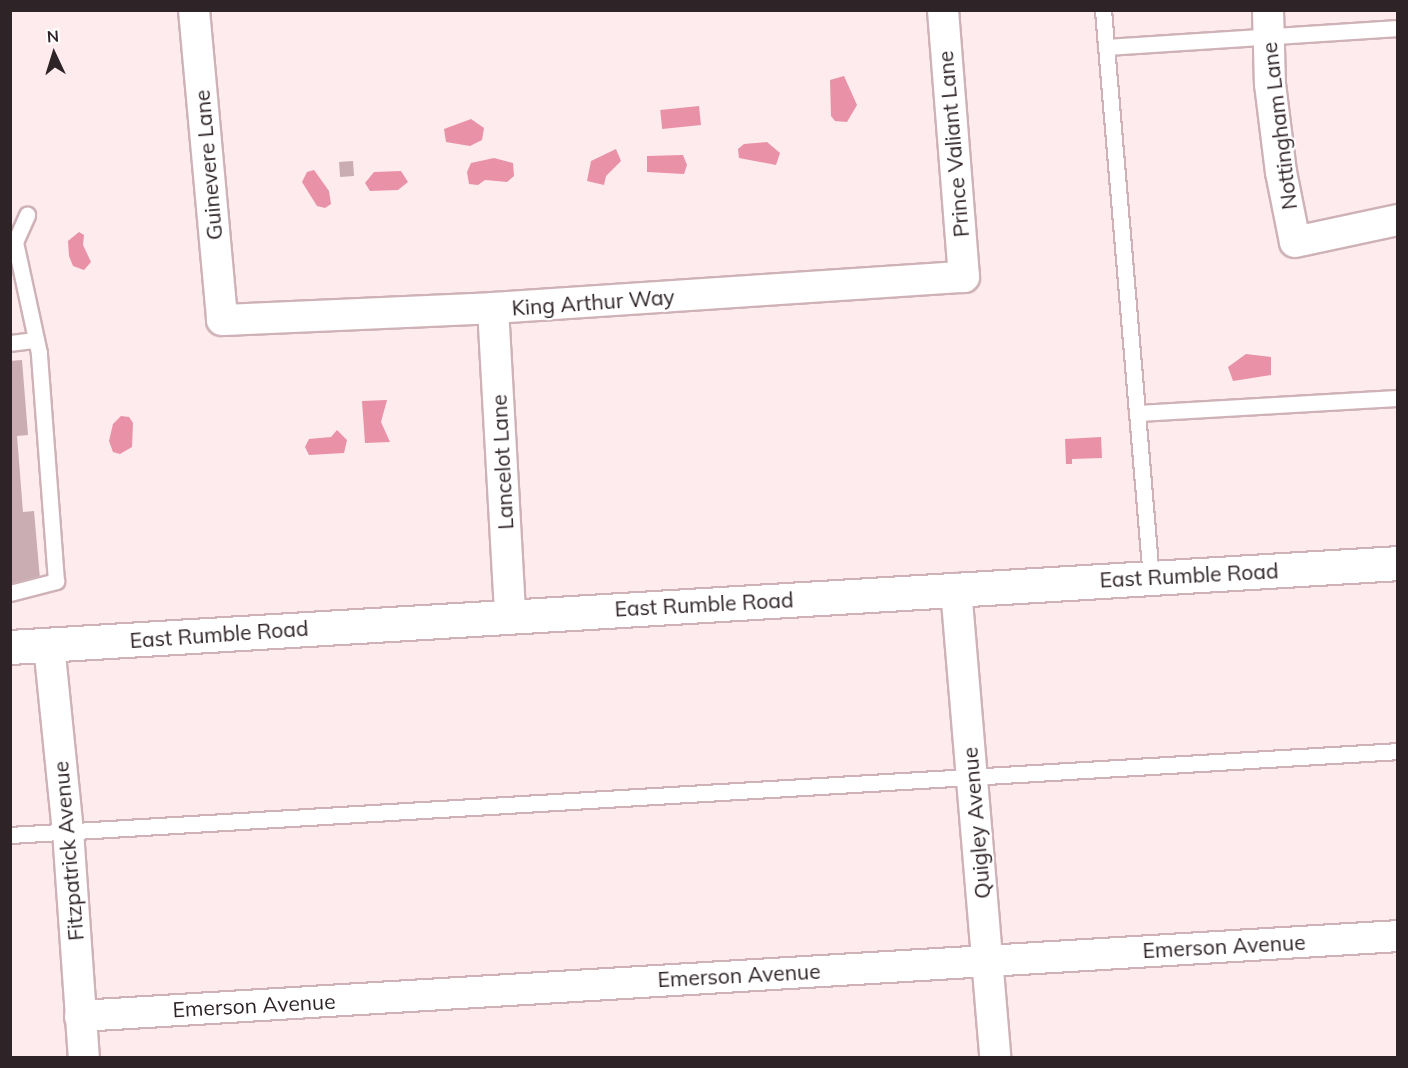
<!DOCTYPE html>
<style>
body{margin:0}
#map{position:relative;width:1408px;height:1068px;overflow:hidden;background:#fdebee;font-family:Mulish,sans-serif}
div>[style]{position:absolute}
.water>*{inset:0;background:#e991a6;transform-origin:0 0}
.building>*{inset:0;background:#c9adb3;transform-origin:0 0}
.roads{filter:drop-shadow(2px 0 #ceb2b7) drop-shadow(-2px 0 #ceb2b7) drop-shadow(0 2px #ceb2b7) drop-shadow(0 -2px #ceb2b7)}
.service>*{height:15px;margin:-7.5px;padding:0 7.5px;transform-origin:7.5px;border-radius:7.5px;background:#fff}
.minor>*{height:30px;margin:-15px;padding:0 15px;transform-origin:15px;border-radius:15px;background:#fff}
.tertiary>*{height:33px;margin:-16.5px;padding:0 16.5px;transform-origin:16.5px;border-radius:16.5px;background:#fff}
span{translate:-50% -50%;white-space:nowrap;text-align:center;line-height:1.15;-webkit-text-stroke:4.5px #fff;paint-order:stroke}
.street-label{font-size:21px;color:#2e2326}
.frame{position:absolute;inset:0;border:12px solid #2e2326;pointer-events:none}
.north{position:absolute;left:24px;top:24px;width:60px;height:60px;-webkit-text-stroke:4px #fff;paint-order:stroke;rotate:356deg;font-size:16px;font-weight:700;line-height:24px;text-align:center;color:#2e2326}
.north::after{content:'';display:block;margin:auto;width:21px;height:27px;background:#2e2326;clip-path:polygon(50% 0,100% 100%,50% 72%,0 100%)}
</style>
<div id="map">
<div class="water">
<div style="clip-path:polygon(844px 76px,857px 105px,847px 122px,835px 121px,831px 116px,830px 80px)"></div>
<div style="left:699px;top:106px;width:19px;height:39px;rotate:84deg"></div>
<div style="clip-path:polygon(471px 119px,484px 128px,482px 140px,470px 146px,446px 142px,444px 129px)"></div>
<div style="clip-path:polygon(767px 142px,780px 153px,776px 165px,739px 158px,738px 149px,744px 144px)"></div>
<div style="clip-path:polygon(616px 149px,621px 161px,606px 176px,604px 185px,587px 181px,591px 161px)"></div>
<div style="clip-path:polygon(683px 155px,687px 165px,684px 174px,647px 172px,647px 156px)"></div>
<div style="clip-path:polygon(494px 158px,513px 163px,514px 176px,507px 182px,485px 180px,478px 185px,469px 184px,467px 172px,471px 163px)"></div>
<div style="clip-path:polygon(314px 170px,329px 191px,331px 204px,325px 208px,317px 206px,302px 182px,307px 172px)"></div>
<div style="clip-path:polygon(401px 171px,408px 182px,398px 190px,370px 191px,365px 183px,374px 172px)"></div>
<div style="clip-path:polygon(79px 232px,84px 235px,83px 245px,91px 262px,84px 270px,73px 266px,69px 256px,68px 241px)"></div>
<div style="clip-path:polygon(1246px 354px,1271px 357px,1271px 375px,1233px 381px,1228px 367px)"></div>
<div style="clip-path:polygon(387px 400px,381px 422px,390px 442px,365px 443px,362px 401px)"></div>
<div style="clip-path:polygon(121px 416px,129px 417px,133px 423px,132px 447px,120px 454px,113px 452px,109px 441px,113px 424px)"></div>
<div style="clip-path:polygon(337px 430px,347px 440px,344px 453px,309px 455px,305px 447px,309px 439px,331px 437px)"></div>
<div style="clip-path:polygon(1101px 437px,1102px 458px,1072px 459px,1072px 464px,1066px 464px,1065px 439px)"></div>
</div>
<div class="building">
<div style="left:353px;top:161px;width:15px;height:14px;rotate:86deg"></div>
<div style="clip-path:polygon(22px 360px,28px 435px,17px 436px,23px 512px,34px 511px,40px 579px,32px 579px,33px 585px,10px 587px,10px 361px)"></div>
</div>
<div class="roads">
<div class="service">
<div style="left:1103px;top:10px;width:570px;rotate:85.17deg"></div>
<div style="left:1106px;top:47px;width:293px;rotate:-3.7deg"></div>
<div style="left:10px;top:343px;width:26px;rotate:-7deg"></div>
<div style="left:1137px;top:413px;width:261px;rotate:-3.3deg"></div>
<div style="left:10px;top:593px;width:48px;rotate:-14.6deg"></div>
<div style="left:56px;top:581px;width:229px;rotate:-94.3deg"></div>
<div style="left:39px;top:353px;width:114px;rotate:-102.2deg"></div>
<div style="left:15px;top:242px;width:30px;rotate:-66deg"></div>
<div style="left:10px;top:835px;width:1391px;rotate:-3.46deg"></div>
</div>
<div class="minor">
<div style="left:194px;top:10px;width:311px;rotate:84.8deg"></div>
<div style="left:222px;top:320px;width:271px;rotate:-2.5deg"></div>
<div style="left:493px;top:308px;width:472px;rotate:-3.8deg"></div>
<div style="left:964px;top:277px;width:268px;rotate:-94.5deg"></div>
<div style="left:1268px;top:10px;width:74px;rotate:88.5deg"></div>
<div style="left:1270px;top:84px;width:89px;rotate:82.9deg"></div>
<div style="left:1281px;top:172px;width:71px;rotate:78.7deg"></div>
<div style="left:1295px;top:242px;width:105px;rotate:-12.1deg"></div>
<div style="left:493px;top:308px;width:307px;rotate:86.8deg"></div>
<div style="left:956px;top:589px;width:471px;rotate:85.2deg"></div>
<div style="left:49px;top:645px;width:187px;rotate:84.2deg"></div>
<div style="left:68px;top:831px;width:228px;rotate:86deg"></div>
<div style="left:80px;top:1016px;width:1320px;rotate:-3.47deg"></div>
</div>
<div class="tertiary">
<div style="left:10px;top:647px;width:1391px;rotate:-3.46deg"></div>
</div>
</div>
<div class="street-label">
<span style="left:1279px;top:126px;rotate:-97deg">Nottingham Lane</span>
<span style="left:953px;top:144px;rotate:-95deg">Prince Valiant Lane</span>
<span style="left:208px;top:165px;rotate:-95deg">Guinevere Lane</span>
<span style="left:593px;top:302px;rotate:-4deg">King Arthur Way</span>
<span style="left:502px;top:462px;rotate:-93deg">Lancelot Lane</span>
<span style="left:1189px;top:575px;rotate:-3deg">East Rumble Road</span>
<span style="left:704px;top:604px;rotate:-3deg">East Rumble Road</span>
<span style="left:219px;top:634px;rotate:-4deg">East Rumble Road</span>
<span style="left:976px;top:823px;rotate:-95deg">Quigley Avenue</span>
<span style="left:68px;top:851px;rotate:-95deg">Fitzpatrick Avenue</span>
<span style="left:1224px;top:946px;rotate:-3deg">Emerson Avenue</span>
<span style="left:739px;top:975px;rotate:-3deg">Emerson Avenue</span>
<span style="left:254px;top:1005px;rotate:-3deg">Emerson Avenue</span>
</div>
<div class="frame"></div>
<div class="north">N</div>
</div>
